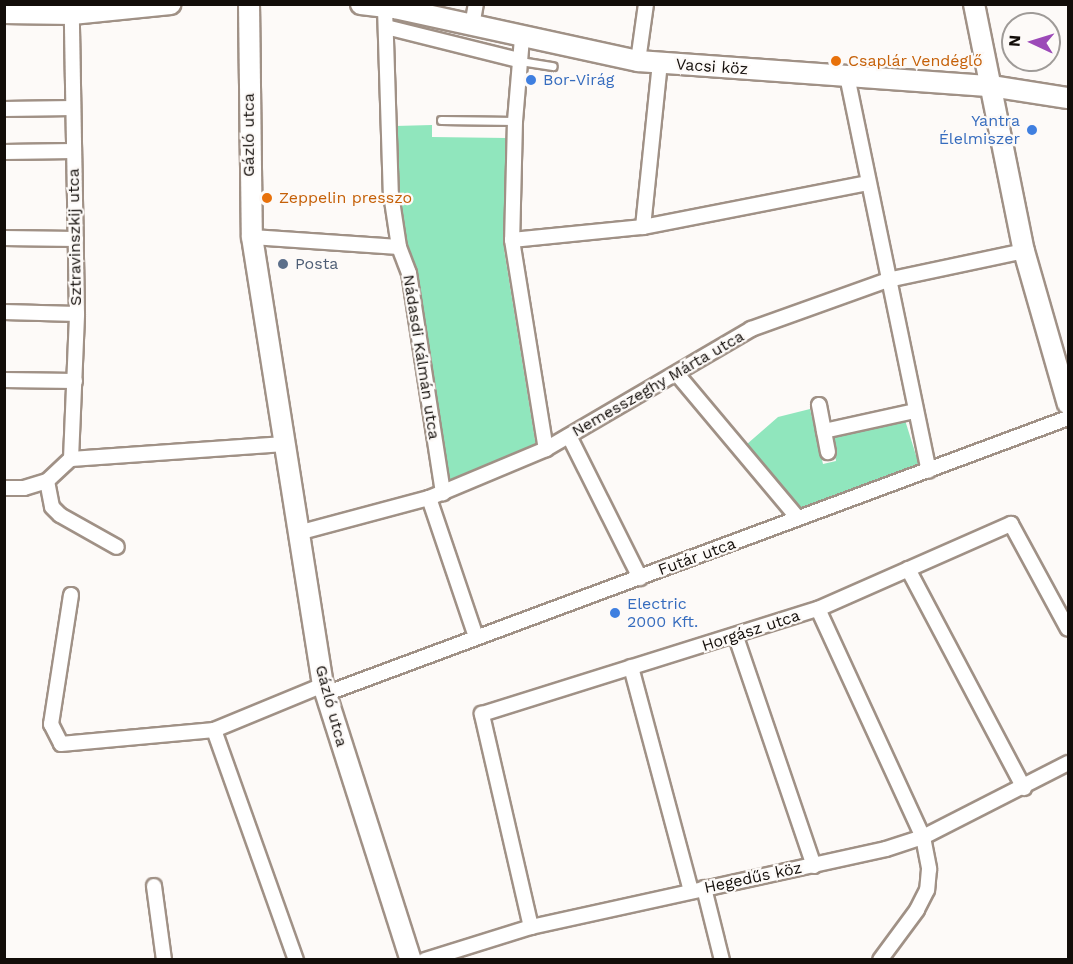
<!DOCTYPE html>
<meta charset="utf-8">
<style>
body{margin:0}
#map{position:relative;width:1073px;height:964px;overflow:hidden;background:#fdfaf8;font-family:"Work Sans",sans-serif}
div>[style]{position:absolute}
.green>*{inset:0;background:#90e6bd}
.roads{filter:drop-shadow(2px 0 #a09186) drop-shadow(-2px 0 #a09186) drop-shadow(0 2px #a09186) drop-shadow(0 -2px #a09186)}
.lane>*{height:7px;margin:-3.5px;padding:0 3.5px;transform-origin:3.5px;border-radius:3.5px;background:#fff}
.street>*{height:14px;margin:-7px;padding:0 7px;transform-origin:7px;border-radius:7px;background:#fff}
.secondary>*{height:20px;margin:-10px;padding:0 10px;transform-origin:10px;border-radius:10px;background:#fff}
.dots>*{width:16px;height:16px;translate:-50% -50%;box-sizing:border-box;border:3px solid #fdfaf8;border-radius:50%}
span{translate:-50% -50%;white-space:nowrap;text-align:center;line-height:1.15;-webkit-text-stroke:4.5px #fdfaf8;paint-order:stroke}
.food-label{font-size:16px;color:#c56008}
.left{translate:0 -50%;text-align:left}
.street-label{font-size:16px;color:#120d09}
.shop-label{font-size:16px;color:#366cbe}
.right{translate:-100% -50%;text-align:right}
.service-label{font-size:16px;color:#4e5e75}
.frame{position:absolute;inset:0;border:6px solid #120d09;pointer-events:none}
.north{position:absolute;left:1001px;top:12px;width:60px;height:60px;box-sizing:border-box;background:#fdfaf8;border:2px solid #9f9b98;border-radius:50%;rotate:274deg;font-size:16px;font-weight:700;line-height:24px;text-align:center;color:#120d09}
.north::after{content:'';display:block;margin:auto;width:21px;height:27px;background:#9c49b8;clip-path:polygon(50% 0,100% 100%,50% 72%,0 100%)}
</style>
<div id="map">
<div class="green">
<div style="clip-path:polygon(432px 125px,432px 137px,507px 138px,504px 249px,536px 446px,448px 487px,395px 230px,395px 126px)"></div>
<div style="clip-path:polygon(810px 409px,823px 464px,836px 461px,832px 436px,905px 420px,919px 465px,794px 513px,739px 451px,778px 417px)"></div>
</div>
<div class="roads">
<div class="lane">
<div style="left:520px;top:61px;width:33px;rotate:9deg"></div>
<div style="left:441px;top:120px;width:74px;rotate:0.8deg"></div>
</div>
<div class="street">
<div style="left:385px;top:8px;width:186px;rotate:88.2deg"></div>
<div style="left:391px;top:194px;width:54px;rotate:81.4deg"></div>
<div style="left:399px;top:247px;width:28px;rotate:69deg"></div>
<div style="left:409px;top:273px;width:223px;rotate:81.2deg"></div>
<div style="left:472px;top:26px;width:22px;rotate:-80deg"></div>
<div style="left:386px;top:27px;width:136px;rotate:14deg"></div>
<div style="left:522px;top:38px;width:83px;rotate:94.8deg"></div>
<div style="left:515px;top:121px;width:119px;rotate:91.4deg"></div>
<div style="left:512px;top:240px;width:212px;rotate:80.8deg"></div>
<div style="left:638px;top:61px;width:58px;rotate:-82deg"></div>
<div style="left:847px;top:76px;width:403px;rotate:78.3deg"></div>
<div style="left:4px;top:109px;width:69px;rotate:-0.8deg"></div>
<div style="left:4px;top:152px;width:70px;rotate:-0.8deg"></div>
<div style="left:643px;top:227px;width:165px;rotate:-84.1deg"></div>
<div style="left:252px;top:237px;width:147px;rotate:3.9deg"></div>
<div style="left:4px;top:238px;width:72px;rotate:0.8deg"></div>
<div style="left:512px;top:240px;width:132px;rotate:-5.7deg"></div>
<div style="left:643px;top:227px;width:228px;rotate:-11.1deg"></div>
<div style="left:4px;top:312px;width:73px;rotate:1.6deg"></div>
<div style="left:677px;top:374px;width:188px;rotate:50deg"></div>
<div style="left:4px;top:380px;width:71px;rotate:0.8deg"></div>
<div style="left:819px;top:405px;width:48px;rotate:79.2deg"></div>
<div style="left:824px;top:431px;width:93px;rotate:-12.4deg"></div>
<div style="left:569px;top:436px;width:159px;rotate:63.4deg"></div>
<div style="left:71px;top:459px;width:145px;rotate:-87.6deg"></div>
<div style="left:77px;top:314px;width:300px;rotate:-91deg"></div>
<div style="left:71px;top:459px;width:214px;rotate:-4deg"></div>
<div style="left:47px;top:481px;width:26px;rotate:79deg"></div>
<div style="left:52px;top:507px;width:11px;rotate:45deg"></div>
<div style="left:60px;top:515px;width:65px;rotate:29.3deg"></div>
<div style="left:4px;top:488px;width:20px"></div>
<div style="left:24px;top:488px;width:24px;rotate:-17deg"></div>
<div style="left:47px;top:481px;width:33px;rotate:-43deg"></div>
<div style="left:429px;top:498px;width:147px;rotate:71.3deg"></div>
<div style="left:298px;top:533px;width:136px;rotate:-15deg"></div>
<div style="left:429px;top:498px;width:127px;rotate:-22.7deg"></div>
<div style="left:546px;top:449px;width:238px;rotate:-30.3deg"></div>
<div style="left:751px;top:329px;width:145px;rotate:-19.7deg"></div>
<div style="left:888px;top:280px;width:139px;rotate:-12deg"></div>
<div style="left:908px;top:569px;width:248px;rotate:62.1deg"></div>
<div style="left:71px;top:595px;width:131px;rotate:98.8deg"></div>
<div style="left:51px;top:724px;width:22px;rotate:63deg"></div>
<div style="left:61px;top:744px;width:154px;rotate:-5.2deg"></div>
<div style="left:214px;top:730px;width:118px;rotate:-22.4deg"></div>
<div style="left:818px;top:609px;width:251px;rotate:65.3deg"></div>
<div style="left:923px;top:837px;width:33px;rotate:79deg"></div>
<div style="left:929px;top:869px;width:21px;rotate:95deg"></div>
<div style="left:927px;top:890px;width:22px;rotate:117deg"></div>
<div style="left:917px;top:910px;width:62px;rotate:126.5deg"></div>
<div style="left:736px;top:637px;width:242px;rotate:71.2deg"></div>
<div style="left:631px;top:667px;width:232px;rotate:75deg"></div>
<div style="left:325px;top:694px;width:793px;rotate:-20.38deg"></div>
<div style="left:214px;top:730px;width:244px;rotate:70.4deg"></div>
<div style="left:154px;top:886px;width:75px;rotate:82.3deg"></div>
<div style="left:704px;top:888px;width:74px;rotate:76deg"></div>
<div style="left:531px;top:927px;width:219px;rotate:-103deg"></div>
<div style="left:482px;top:714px;width:352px;rotate:-17.4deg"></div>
<div style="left:818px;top:609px;width:211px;rotate:-23.8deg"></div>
<div style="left:1011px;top:524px;width:119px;rotate:61.5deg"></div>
<div style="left:425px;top:960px;width:111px;rotate:-17.3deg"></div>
<div style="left:531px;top:927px;width:363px;rotate:-12.4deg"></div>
<div style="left:886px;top:849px;width:39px;rotate:-18deg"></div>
<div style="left:923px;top:837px;width:163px;rotate:-27deg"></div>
</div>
<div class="secondary">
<div style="left:249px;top:4px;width:233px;rotate:89.3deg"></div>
<div style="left:252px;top:237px;width:454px;rotate:81deg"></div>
<div style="left:323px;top:685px;width:289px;rotate:72.3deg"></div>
<div style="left:361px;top:4px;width:34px;rotate:7deg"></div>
<div style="left:395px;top:8px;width:249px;rotate:12.3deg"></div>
<div style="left:638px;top:61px;width:354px;rotate:4.1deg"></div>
<div style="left:991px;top:86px;width:78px;rotate:8.9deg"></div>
<div style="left:974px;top:4px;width:252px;rotate:78.6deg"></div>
<div style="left:1024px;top:251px;width:159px;rotate:74deg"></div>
<div style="left:4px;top:13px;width:68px;rotate:0.8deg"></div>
<div style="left:72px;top:14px;width:99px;rotate:-5.8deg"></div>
</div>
</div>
<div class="dots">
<div style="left:836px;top:61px;background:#e8710a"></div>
<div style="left:531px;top:80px;background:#3f7fe0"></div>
<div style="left:1032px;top:130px;background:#3f7fe0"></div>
<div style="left:267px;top:198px;background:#e8710a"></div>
<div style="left:283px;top:264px;background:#5c6f8a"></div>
<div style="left:615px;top:613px;background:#3f7fe0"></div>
</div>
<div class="food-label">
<span class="left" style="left:848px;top:61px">Csaplár Vendéglő</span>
<span class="left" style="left:279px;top:198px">Zeppelin presszo</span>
</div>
<div class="street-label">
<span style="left:712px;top:67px;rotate:4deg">Vacsi köz</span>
<span style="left:249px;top:135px;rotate:-90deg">Gázló utca</span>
<span style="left:75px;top:237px;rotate:-91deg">Sztravinszkij utca</span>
<span style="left:421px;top:357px;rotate:81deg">Nádasdi Kálmán utca</span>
<span style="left:658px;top:384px;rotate:-30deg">Nemesszeghy Márta utca</span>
<span style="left:697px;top:557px;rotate:-20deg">Futár utca</span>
<span style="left:751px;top:631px;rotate:-18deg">Horgász utca</span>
<span style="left:331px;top:706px;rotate:75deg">Gázló utca</span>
<span style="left:753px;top:878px;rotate:-12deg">Hegedűs köz</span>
</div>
<div class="shop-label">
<span class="left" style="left:543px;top:80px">Bor-Virág</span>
<span class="right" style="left:1020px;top:130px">Yantra<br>Élelmiszer</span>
<span class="left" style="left:627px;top:613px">Electric<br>2000 Kft.</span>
</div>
<div class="service-label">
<span class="left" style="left:295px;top:264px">Posta</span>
</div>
<div class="frame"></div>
<div class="north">N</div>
</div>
